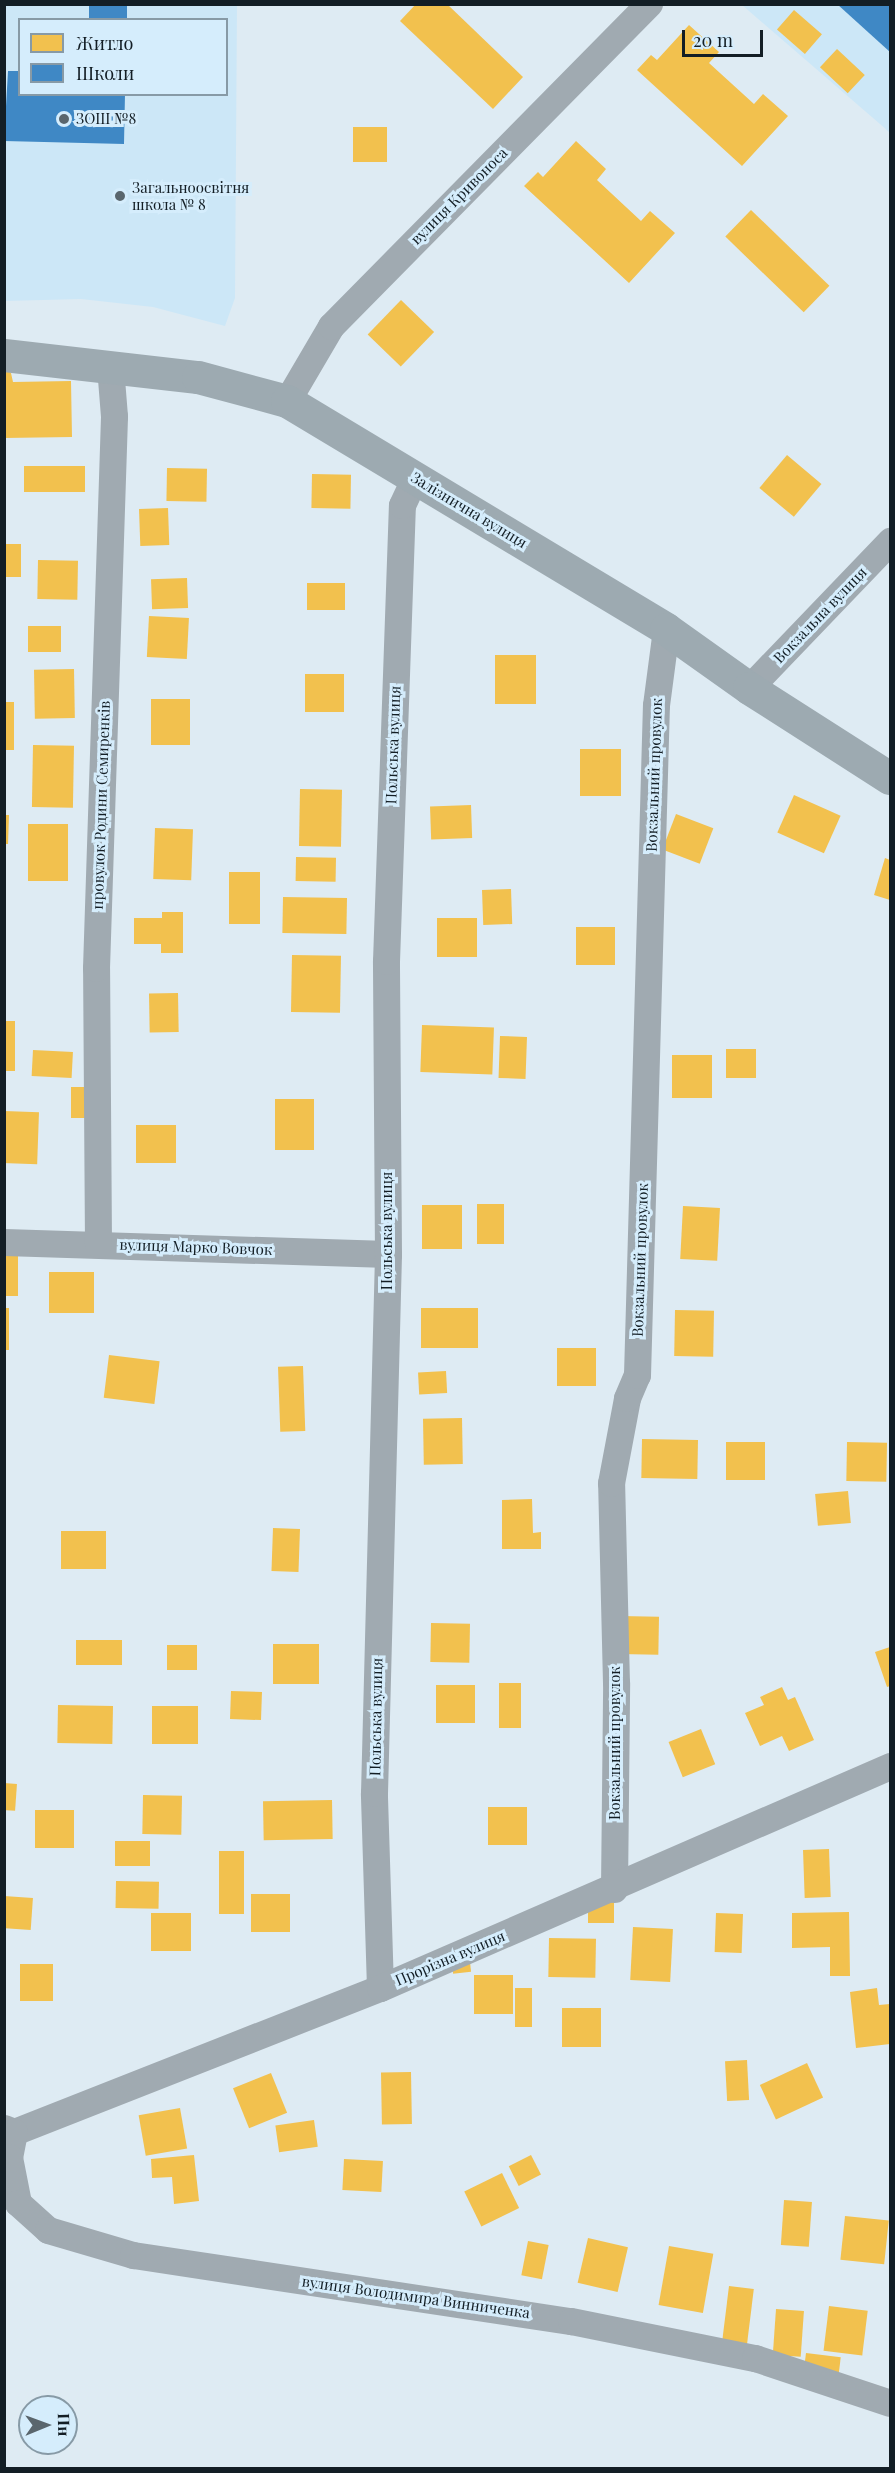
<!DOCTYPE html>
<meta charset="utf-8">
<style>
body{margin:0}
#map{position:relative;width:895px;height:2473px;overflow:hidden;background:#deebf3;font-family:"Playfair Display",serif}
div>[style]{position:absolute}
.built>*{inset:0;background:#cce7f7}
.homes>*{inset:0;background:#f2c14e;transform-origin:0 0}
.schools>*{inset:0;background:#3f88c5;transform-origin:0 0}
.street>*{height:27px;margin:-13.5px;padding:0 13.5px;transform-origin:13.5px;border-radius:13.5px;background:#a0aab1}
.secondary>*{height:33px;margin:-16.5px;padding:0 16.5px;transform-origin:16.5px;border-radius:16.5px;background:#9daab1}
.dots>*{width:16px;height:16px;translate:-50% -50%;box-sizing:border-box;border:3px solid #d5edfc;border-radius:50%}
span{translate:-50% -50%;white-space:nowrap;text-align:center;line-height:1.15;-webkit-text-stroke:6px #d5edfc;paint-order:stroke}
.poi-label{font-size:15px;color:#131e25}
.left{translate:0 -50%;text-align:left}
.street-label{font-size:15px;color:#131e25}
.frame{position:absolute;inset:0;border:6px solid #131e25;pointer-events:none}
.legend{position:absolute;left:18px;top:18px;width:210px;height:78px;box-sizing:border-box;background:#d5edfc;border:2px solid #879aa6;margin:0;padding:8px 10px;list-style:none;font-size:18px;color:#131e25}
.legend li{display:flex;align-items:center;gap:12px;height:30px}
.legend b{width:30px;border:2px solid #879aa6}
.north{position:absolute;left:18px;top:2395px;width:60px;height:60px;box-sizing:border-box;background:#d5edfc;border:2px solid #879aa6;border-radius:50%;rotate:89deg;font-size:16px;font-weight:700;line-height:24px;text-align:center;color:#131e25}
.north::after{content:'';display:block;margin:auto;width:21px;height:27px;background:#5a666d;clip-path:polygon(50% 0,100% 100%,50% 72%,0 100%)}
.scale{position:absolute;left:682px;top:30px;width:81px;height:27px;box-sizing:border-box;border:3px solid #131e25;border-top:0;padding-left:8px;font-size:18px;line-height:21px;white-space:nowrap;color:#131e25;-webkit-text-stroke:4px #d5edfc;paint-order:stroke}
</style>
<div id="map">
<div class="built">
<div style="clip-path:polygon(evenodd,4px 5px,237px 5px,235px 298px,225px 326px,153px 307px,81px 299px,5px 301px,4px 5px,20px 20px,226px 20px,226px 94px,20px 94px,20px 20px)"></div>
<div style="clip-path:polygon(742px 5px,890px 5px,890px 133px,880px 124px)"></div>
</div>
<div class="homes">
<div style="clip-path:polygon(416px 4px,447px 4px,523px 77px,493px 109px,400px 21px)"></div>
<div style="left:794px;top:10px;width:37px;height:26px;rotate:41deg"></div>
<div style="clip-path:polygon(689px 25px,719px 52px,709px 63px,754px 104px,763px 94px,788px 116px,742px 166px,637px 70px,651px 55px,657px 60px)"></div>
<div style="left:837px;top:49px;width:38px;height:25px;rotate:43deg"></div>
<div style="left:353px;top:127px;width:34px;height:35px"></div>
<div style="clip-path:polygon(576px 141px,606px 169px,597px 180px,641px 221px,650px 211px,675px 233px,629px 283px,524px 186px,538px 172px,543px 177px)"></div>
<div style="left:751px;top:210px;width:109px;height:37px;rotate:44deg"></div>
<div style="left:401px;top:300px;width:46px;height:48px;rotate:44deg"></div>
<div style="clip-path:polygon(4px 369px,11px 373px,13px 382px,71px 381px,72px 437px,4px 438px)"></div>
<div style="left:787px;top:455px;width:45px;height:43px;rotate:40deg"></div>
<div style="left:85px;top:466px;width:26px;height:61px;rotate:90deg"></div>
<div style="left:167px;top:468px;width:40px;height:33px;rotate:1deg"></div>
<div style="left:312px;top:474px;width:39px;height:34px;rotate:1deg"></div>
<div style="left:168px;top:508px;width:37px;height:29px;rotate:88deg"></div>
<div style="left:4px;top:544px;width:17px;height:33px"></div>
<div style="left:38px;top:560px;width:40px;height:39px;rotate:1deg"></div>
<div style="left:187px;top:578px;width:30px;height:36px;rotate:88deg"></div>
<div style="left:345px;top:583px;width:27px;height:38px;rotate:90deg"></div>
<div style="left:149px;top:616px;width:40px;height:41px;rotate:3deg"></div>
<div style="left:28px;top:626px;width:33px;height:26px"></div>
<div style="left:495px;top:655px;width:41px;height:49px"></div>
<div style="left:74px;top:669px;width:49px;height:40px;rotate:89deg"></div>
<div style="left:305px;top:674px;width:39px;height:38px"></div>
<div style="left:190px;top:699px;width:46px;height:39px;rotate:90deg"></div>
<div style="left:4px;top:702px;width:10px;height:48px"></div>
<div style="left:33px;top:745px;width:41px;height:62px;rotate:1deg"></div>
<div style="left:580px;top:749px;width:41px;height:47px"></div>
<div style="left:300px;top:789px;width:42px;height:57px;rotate:1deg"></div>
<div style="left:794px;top:795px;width:51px;height:41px;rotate:24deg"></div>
<div style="left:471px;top:805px;width:33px;height:41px;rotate:88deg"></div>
<div style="left:676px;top:814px;width:40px;height:38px;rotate:21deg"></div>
<div style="clip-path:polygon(4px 815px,9px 815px,8px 844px,4px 844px)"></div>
<div style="left:28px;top:824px;width:40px;height:57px"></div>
<div style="left:155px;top:828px;width:38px;height:51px;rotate:2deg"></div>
<div style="left:296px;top:857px;width:40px;height:24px;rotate:1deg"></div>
<div style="clip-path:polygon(885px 858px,890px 860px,890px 900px,874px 895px)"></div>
<div style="left:229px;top:872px;width:31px;height:52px"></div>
<div style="left:511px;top:889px;width:35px;height:29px;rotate:88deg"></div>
<div style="left:283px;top:897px;width:64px;height:36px;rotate:1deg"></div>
<div style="clip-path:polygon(162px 912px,183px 912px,183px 953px,161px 953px,161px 944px,134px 944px,134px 918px,162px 918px)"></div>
<div style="left:437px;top:918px;width:40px;height:39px"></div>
<div style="left:576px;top:927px;width:39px;height:38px"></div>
<div style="left:292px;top:955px;width:49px;height:57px;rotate:1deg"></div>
<div style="left:178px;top:993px;width:39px;height:29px;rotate:89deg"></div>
<div style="left:4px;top:1021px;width:11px;height:50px"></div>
<div style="left:422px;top:1025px;width:72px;height:47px;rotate:2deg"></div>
<div style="left:500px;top:1036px;width:27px;height:42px;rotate:2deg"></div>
<div style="left:726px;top:1049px;width:30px;height:29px"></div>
<div style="left:33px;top:1050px;width:40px;height:26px;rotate:3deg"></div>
<div style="left:672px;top:1055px;width:40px;height:43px"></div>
<div style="left:71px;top:1087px;width:21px;height:31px"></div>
<div style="left:275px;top:1099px;width:39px;height:51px"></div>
<div style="left:4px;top:1111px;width:35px;height:52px;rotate:2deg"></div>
<div style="left:136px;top:1125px;width:40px;height:38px"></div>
<div style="left:477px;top:1204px;width:27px;height:40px"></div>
<div style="left:422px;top:1205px;width:40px;height:44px"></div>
<div style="left:683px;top:1206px;width:37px;height:53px;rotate:3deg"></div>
<div style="left:4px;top:1248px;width:14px;height:48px"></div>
<div style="left:49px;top:1272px;width:45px;height:41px"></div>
<div style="left:4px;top:1308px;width:5px;height:42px"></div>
<div style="left:421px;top:1308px;width:57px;height:40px"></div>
<div style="left:675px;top:1310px;width:39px;height:46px;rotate:1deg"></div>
<div style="left:557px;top:1348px;width:39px;height:38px"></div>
<div style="left:109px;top:1355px;width:51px;height:43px;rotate:7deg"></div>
<div style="left:303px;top:1366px;width:65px;height:25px;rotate:88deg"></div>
<div style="left:446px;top:1371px;width:22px;height:28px;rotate:87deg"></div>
<div style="left:462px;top:1418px;width:46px;height:39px;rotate:89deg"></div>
<div style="left:642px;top:1439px;width:56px;height:39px;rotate:1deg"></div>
<div style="left:726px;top:1442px;width:39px;height:38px"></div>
<div style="left:847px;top:1442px;width:40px;height:39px;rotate:1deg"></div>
<div style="left:848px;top:1491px;width:32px;height:33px;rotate:85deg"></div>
<div style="clip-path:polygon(532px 1499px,533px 1533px,541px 1532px,541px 1549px,502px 1549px,502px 1500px)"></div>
<div style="left:273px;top:1528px;width:27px;height:43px;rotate:2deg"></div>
<div style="left:61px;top:1531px;width:45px;height:38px"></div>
<div style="left:620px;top:1616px;width:39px;height:38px;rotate:1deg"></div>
<div style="left:431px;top:1623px;width:39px;height:39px;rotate:1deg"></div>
<div style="left:76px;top:1640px;width:46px;height:25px"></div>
<div style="left:273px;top:1644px;width:46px;height:40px"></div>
<div style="left:167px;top:1645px;width:30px;height:25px"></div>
<div style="clip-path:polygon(890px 1647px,890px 1686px,887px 1687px,875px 1652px)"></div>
<div style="left:499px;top:1683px;width:22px;height:45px"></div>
<div style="left:436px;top:1685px;width:39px;height:38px"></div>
<div style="clip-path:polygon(782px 1687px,788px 1700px,795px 1697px,814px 1740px,789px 1751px,782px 1736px,760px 1746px,745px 1713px,764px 1705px,760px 1697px)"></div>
<div style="left:231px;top:1691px;width:31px;height:28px;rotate:2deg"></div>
<div style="left:58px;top:1705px;width:55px;height:38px;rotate:1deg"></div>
<div style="left:152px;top:1706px;width:46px;height:38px"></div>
<div style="left:701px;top:1729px;width:38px;height:35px;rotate:68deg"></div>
<div style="left:4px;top:1783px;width:13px;height:27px;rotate:4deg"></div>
<div style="left:143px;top:1795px;width:39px;height:39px;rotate:1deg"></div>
<div style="left:332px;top:1800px;width:39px;height:69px;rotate:89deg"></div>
<div style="left:488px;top:1807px;width:39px;height:38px"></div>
<div style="left:35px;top:1810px;width:39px;height:38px"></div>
<div style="left:150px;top:1841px;width:25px;height:35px;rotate:90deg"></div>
<div style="left:829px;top:1849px;width:48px;height:26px;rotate:88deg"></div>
<div style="left:219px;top:1851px;width:25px;height:63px"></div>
<div style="left:116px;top:1881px;width:43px;height:27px;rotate:1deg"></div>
<div style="left:588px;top:1889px;width:26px;height:34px"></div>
<div style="left:251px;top:1894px;width:39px;height:38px"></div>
<div style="left:4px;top:1896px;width:29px;height:32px;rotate:4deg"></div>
<div style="clip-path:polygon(849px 1912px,850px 1976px,830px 1976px,830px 1947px,792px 1948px,792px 1913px)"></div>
<div style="left:151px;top:1913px;width:40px;height:38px"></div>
<div style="left:716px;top:1913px;width:27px;height:39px;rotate:2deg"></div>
<div style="left:633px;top:1927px;width:40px;height:53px;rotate:3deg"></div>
<div style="left:549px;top:1938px;width:47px;height:39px;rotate:1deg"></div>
<div style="left:468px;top:1943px;width:29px;height:18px;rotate:84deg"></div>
<div style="left:20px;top:1964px;width:33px;height:37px"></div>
<div style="left:474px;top:1975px;width:39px;height:39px"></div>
<div style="left:515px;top:1988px;width:17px;height:39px"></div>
<div style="clip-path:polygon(877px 1988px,879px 2005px,890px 2004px,890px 2044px,856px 2048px,850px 1992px)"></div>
<div style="left:562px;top:2008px;width:39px;height:39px"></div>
<div style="left:747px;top:2060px;width:40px;height:22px;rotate:87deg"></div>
<div style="left:807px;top:2063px;width:38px;height:52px;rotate:65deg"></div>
<div style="left:411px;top:2072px;width:52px;height:30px;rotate:89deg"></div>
<div style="left:271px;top:2073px;width:43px;height:41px;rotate:68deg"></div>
<div style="left:180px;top:2108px;width:41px;height:42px;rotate:80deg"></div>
<div style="left:314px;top:2120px;width:27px;height:39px;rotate:82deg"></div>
<div style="clip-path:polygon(194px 2155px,199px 2201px,174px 2204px,172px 2177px,152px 2178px,151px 2159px)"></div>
<div style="left:531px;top:2155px;width:22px;height:25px;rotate:63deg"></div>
<div style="left:344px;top:2159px;width:39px;height:31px;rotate:3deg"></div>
<div style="left:502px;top:2173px;width:39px;height:42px;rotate:64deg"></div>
<div style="left:784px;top:2200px;width:28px;height:45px;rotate:4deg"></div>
<div style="left:845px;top:2216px;width:44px;height:44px;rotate:6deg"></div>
<div style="left:588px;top:2238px;width:41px;height:46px;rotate:13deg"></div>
<div style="left:528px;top:2241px;width:21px;height:35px;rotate:11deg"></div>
<div style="left:669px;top:2246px;width:45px;height:60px;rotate:10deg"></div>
<div style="left:729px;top:2286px;width:25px;height:58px;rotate:7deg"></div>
<div style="left:829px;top:2306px;width:39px;height:45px;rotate:7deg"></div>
<div style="left:776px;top:2309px;width:28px;height:46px;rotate:4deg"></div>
<div style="left:806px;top:2353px;width:35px;height:17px;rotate:7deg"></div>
</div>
<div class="schools">
<div style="left:89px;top:4px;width:38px;height:16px"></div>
<div style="clip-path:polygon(837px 4px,890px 4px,890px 52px)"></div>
<div style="clip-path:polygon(8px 71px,20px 71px,20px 94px,125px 94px,124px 144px,4px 141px)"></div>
</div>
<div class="street">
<div style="left:287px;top:401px;width:87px;rotate:-59.6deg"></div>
<div style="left:331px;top:326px;width:453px;rotate:-45.4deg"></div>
<div style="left:749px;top:688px;width:204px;rotate:-46.2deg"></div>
<div style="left:4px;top:1242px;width:384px;rotate:1.8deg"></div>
<div style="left:98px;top:1244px;width:276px;rotate:-90.4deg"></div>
<div style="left:96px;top:968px;width:552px;rotate:-88.13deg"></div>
<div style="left:114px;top:416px;width:50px;rotate:-94.6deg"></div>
<div style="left:614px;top:1889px;width:206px;rotate:-89.4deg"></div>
<div style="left:616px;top:1683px;width:200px;rotate:-91.4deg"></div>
<div style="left:611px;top:1483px;width:86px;rotate:-79.3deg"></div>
<div style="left:627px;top:1398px;width:25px;rotate:-67deg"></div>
<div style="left:637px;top:1375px;width:670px;rotate:-88.38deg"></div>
<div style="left:656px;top:705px;width:77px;rotate:-82.5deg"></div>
<div style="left:380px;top:1988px;width:195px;rotate:-91.8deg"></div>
<div style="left:374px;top:1793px;width:539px;rotate:-88.51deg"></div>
<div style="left:388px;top:1254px;width:293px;rotate:-90.4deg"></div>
<div style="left:386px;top:961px;width:456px;rotate:-88deg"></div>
<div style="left:402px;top:505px;width:31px;rotate:-65deg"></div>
<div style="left:4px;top:2128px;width:11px;rotate:22deg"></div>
<div style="left:14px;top:2132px;width:393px;rotate:-21.5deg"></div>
<div style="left:380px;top:1988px;width:556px;rotate:-23.52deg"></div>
<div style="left:14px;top:2132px;width:25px;rotate:101deg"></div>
<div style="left:9px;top:2157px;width:47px;rotate:78.9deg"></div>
<div style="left:18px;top:2203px;width:40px;rotate:42deg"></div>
<div style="left:48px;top:2230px;width:89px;rotate:16.4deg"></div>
<div style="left:133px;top:2255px;width:443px;rotate:8.6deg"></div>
<div style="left:571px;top:2321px;width:188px;rotate:11.4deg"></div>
<div style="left:755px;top:2358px;width:142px;rotate:18.4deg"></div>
</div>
<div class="secondary">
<div style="left:4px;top:355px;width:195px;rotate:6.5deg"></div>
<div style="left:198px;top:377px;width:92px;rotate:15.1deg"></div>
<div style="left:287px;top:401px;width:442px;rotate:31deg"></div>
<div style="left:666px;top:629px;width:102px;rotate:35.4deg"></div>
<div style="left:749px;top:688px;width:167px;rotate:32.6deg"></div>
</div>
<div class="dots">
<div style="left:64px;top:119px;background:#5a666d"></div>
<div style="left:120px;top:196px;background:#5a666d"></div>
</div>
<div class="poi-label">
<span class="left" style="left:76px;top:119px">ЗОШ №8</span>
<span class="left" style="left:132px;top:196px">Загальноосвітня<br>школа № 8</span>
</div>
<div class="street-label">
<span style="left:459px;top:196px;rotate:-45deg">вулиця Кривоноса</span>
<span style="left:469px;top:510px;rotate:31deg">Залізнична вулиця</span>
<span style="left:820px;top:615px;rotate:-46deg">Вокзальна вулиця</span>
<span style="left:393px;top:745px;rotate:-88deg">Польська вулиця</span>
<span style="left:654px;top:775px;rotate:-88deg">Вокзальний провулок</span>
<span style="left:101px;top:805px;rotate:-88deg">провулок Родини Семиренків</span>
<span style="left:387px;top:1231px;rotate:-90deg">Польська вулиця</span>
<span style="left:196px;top:1247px;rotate:2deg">вулиця Марко Вовчок</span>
<span style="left:640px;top:1260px;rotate:-88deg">Вокзальний провулок</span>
<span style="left:376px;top:1717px;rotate:-89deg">Польська вулиця</span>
<span style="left:615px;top:1743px;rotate:-90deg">Вокзальний провулок</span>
<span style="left:450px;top:1958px;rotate:-23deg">Прорізна вулиця</span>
<span style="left:416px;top:2297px;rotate:8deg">вулиця Володимира Винниченка</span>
</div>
<div class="frame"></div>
<ul class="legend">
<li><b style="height:16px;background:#f2c14e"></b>Житло</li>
<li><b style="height:16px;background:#3f88c5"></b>Школи</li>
</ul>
<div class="north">Пн</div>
<div class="scale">20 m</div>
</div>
